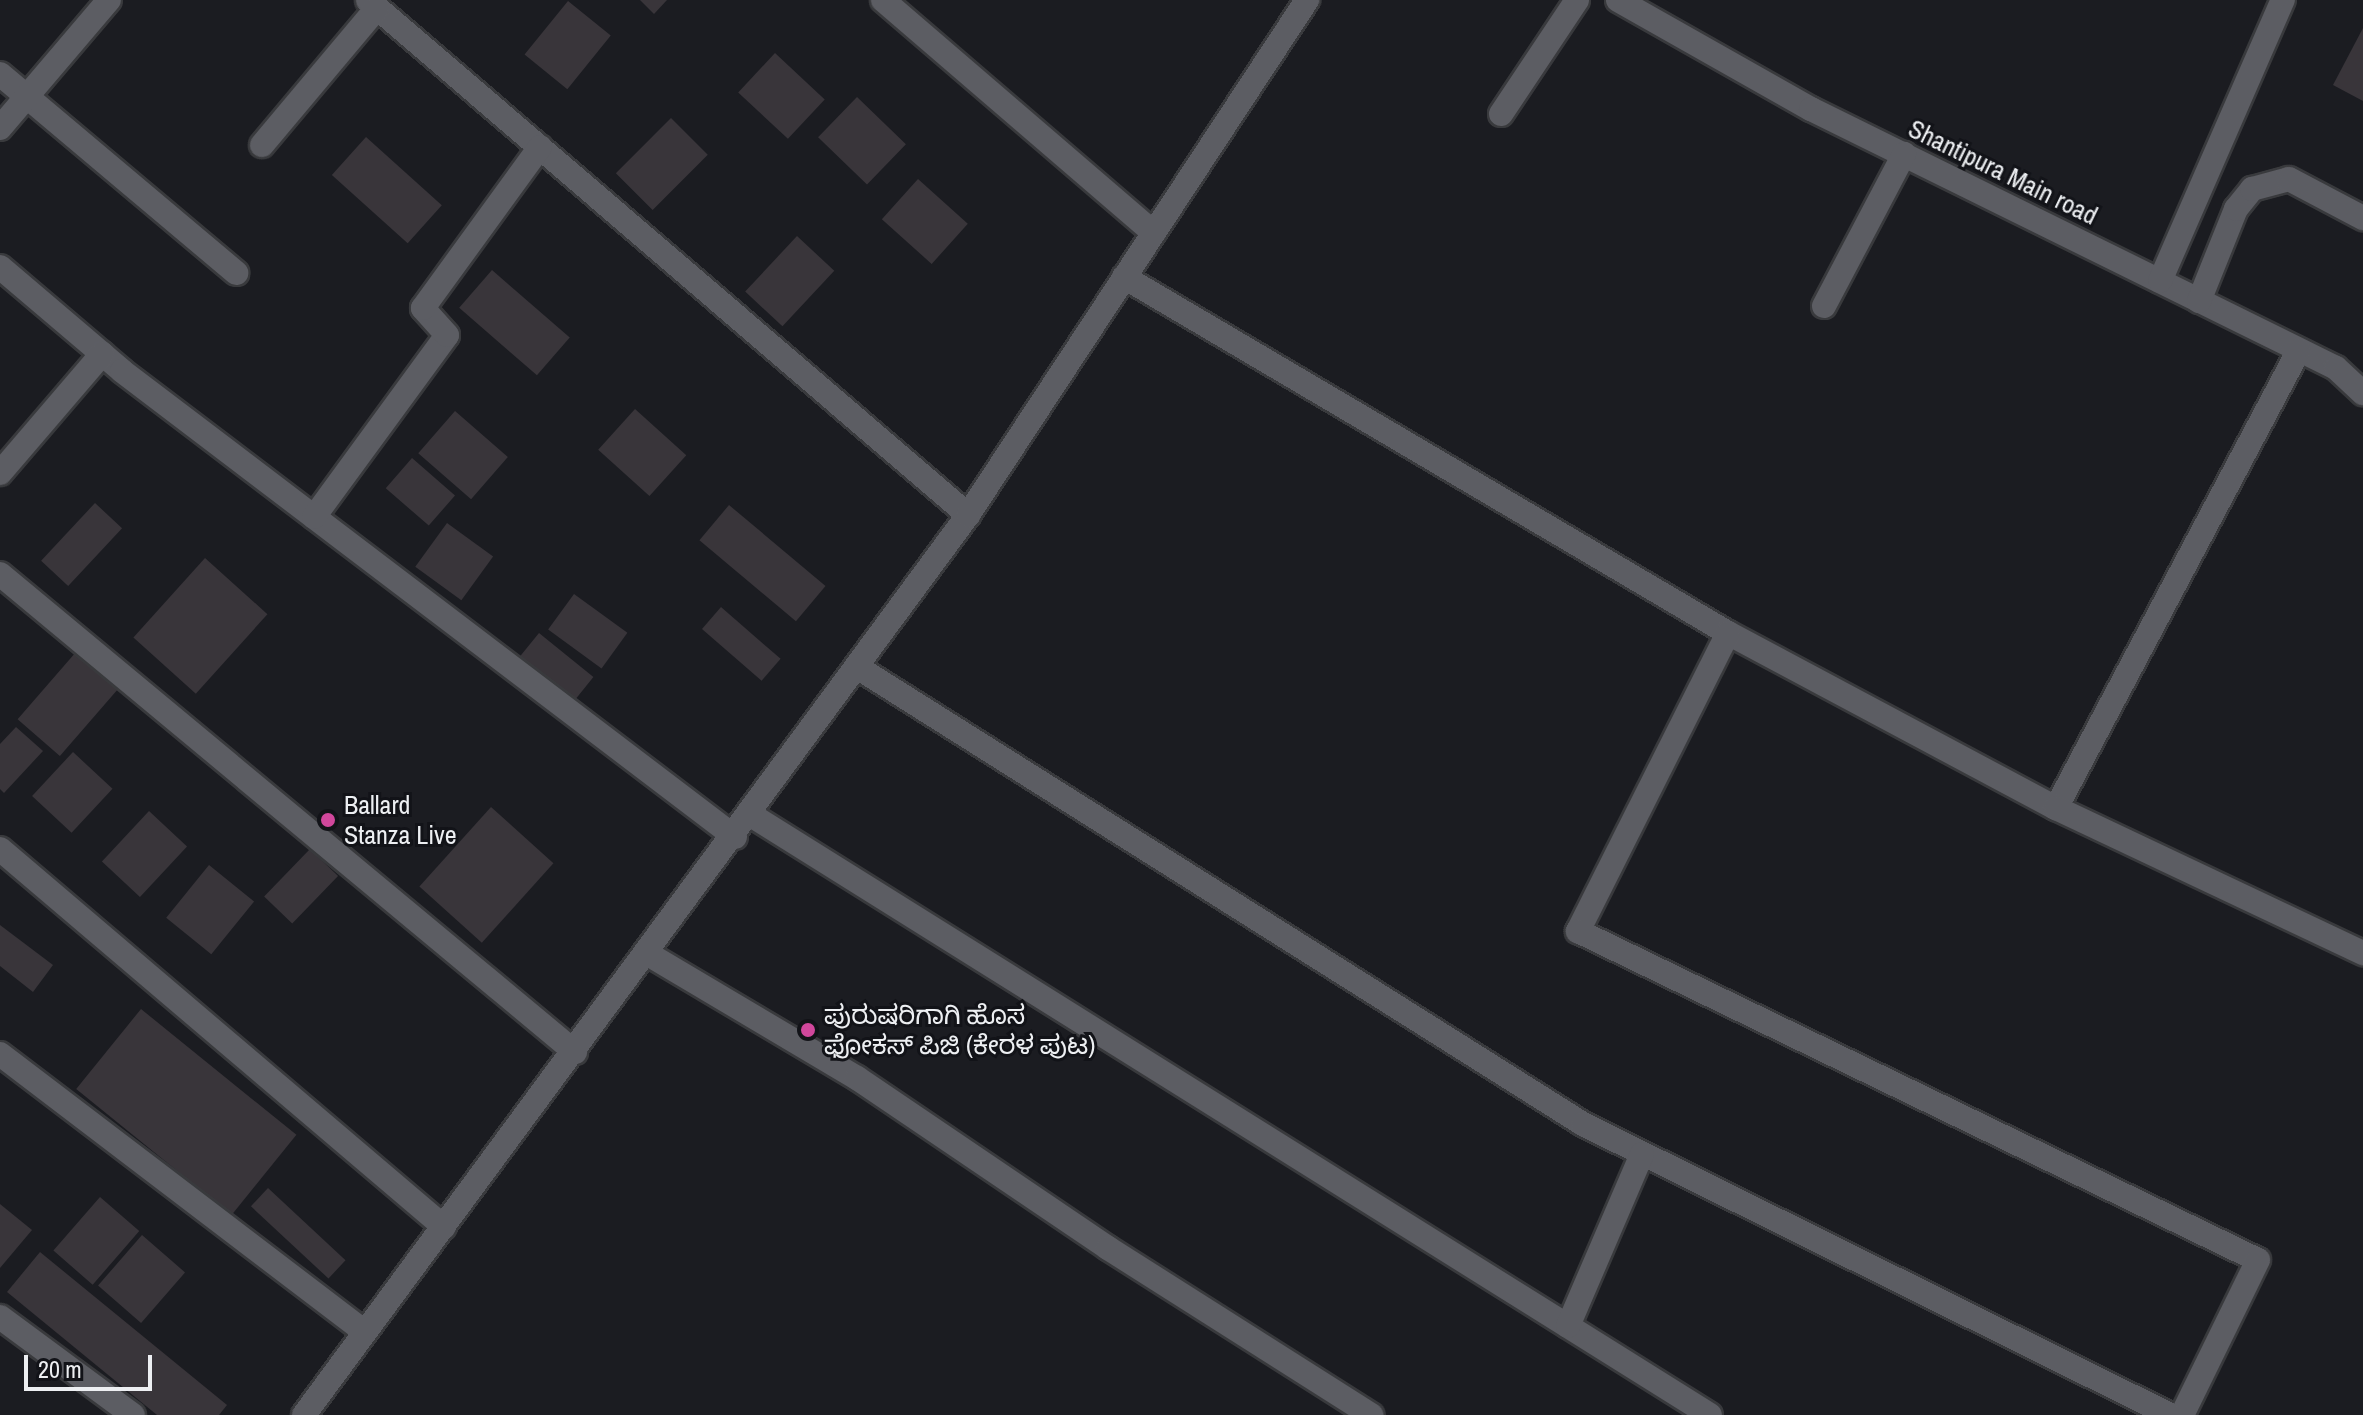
<!DOCTYPE html>
<meta charset="utf-8">
<style>
body{margin:0}
#map{position:relative;width:2363px;height:1415px;overflow:hidden;background:#1b1c21;font-family:"Archivo Narrow","Noto Sans Kannada",sans-serif}
div>[style]{position:absolute}
.building>*{inset:0;background:#39353a;transform-origin:0 0}
.roads{filter:drop-shadow(2px 0 #393a3d) drop-shadow(-2px 0 #393a3d) drop-shadow(0 2px #393a3d) drop-shadow(0 -2px #393a3d)}
.minor>*{height:24px;margin:-12px;padding:0 12px;transform-origin:12px;border-radius:12px;background:#5c5d63}
.dots>*{width:22px;height:22px;translate:-50% -50%;box-sizing:border-box;border:4px solid #121318;border-radius:50%}
span{translate:-50% -50%;white-space:nowrap;text-align:center;line-height:1.15;-webkit-text-stroke:6px #121318;paint-order:stroke}
.street-label{font-size:26px;color:#edeff2}
.poi-label{font-size:26px;color:#edeff2}
.left{translate:0 -50%;text-align:left}
.scale{position:absolute;left:24px;top:1355px;width:128px;height:36px;box-sizing:border-box;border:4px solid #edeff2;border-top:0;padding-left:10px;font-size:24px;line-height:28px;white-space:nowrap;color:#edeff2;-webkit-text-stroke:6px #121318;paint-order:stroke}
</style>
<div id="map">
<div class="building">
<div style="clip-path:polygon(640px 0,667px 0,654px 14px)"></div>
<div style="left:568px;top:1px;width:55px;height:69px;rotate:39deg"></div>
<div style="clip-path:polygon(2363px 28px,2363px 101px,2333px 85px)"></div>
<div style="left:775px;top:53px;width:68px;height:54px;rotate:43deg"></div>
<div style="left:857px;top:97px;width:68px;height:56px;rotate:44deg"></div>
<div style="left:671px;top:118px;width:52px;height:78px;rotate:45deg"></div>
<div style="left:366px;top:137px;width:102px;height:51px;rotate:42deg"></div>
<div style="left:918px;top:179px;width:67px;height:54px;rotate:42deg"></div>
<div style="left:797px;top:236px;width:51px;height:76px;rotate:43deg"></div>
<div style="left:492px;top:270px;width:103px;height:50px;rotate:41deg"></div>
<div style="left:635px;top:409px;width:69px;height:55px;rotate:42deg"></div>
<div style="left:455px;top:411px;width:70px;height:56px;rotate:41deg"></div>
<div style="left:412px;top:458px;width:57px;height:40px;rotate:41deg"></div>
<div style="left:95px;top:503px;width:37px;height:79px;rotate:43deg"></div>
<div style="left:729px;top:505px;width:126px;height:46px;rotate:40deg"></div>
<div style="left:447px;top:523px;width:57px;height:54px;rotate:36deg"></div>
<div style="left:205px;top:558px;width:84px;height:107px;rotate:42deg"></div>
<div style="left:574px;top:594px;width:66px;height:44px;rotate:36deg"></div>
<div style="left:721px;top:607px;width:79px;height:29px;rotate:41deg"></div>
<div style="left:539px;top:633px;width:70px;height:31px;rotate:39deg"></div>
<div style="left:76px;top:652px;width:56px;height:89px;rotate:41deg"></div>
<div style="clip-path:polygon(16px 727px,43px 751px,4px 793px,0 789px,0 744px)"></div>
<div style="left:73px;top:752px;width:54px;height:60px;rotate:43deg"></div>
<div style="left:491px;top:807px;width:84px;height:107px;rotate:42deg"></div>
<div style="left:149px;top:811px;width:52px;height:69px;rotate:43deg"></div>
<div style="left:310px;top:849px;width:39px;height:66px;rotate:44deg"></div>
<div style="left:209px;top:865px;width:58px;height:68px;rotate:39deg"></div>
<div style="clip-path:polygon(0 925px,53px 965px,33px 992px,0 966px)"></div>
<div style="left:141px;top:1009px;width:200px;height:103px;rotate:39deg"></div>
<div style="left:268px;top:1188px;width:106px;height:25px;rotate:43deg"></div>
<div style="left:100px;top:1197px;width:52px;height:71px;rotate:41deg"></div>
<div style="clip-path:polygon(0 1204px,32px 1230px,0 1268px)"></div>
<div style="left:142px;top:1235px;width:57px;height:67px;rotate:41deg"></div>
<div style="clip-path:polygon(40px 1252px,227px 1405px,219px 1415px,157px 1415px,7px 1292px)"></div>
</div>
<div class="roads">
<div class="minor">
<div style="left:368px;top:0;width:791px;rotate:40.64deg"></div>
<div style="left:883px;top:0;width:357px;rotate:40.7deg"></div>
<div style="left:1618px;top:0;width:222px;rotate:29.5deg"></div>
<div style="left:1811px;top:109px;width:585px;rotate:26.26deg"></div>
<div style="left:2336px;top:368px;width:37px;rotate:43deg"></div>
<div style="left:0;top:74px;width:309px;rotate:40.1deg"></div>
<div style="left:1501px;top:114px;width:137px;rotate:-56.3deg"></div>
<div style="left:0;top:128px;width:168px;rotate:-49.6deg"></div>
<div style="left:262px;top:145px;width:179px;rotate:-50deg"></div>
<div style="left:0;top:267px;width:160px;rotate:40.4deg"></div>
<div style="left:122px;top:371px;width:770px;rotate:37.24deg"></div>
<div style="left:1124px;top:277px;width:701px;rotate:30.52deg"></div>
<div style="left:1728px;top:633px;width:372px;rotate:28.1deg"></div>
<div style="left:2056px;top:808px;width:518px;rotate:-62.05deg"></div>
<div style="left:2160px;top:281px;width:307px;rotate:-66.4deg"></div>
<div style="left:2199px;top:301px;width:99px;rotate:-68.1deg"></div>
<div style="left:2236px;top:209px;width:26px;rotate:-51deg"></div>
<div style="left:2252px;top:189px;width:38px;rotate:-15deg"></div>
<div style="left:2289px;top:179px;width:84px;rotate:27.8deg"></div>
<div style="left:1824px;top:306px;width:172px;rotate:-62.2deg"></div>
<div style="left:0;top:473px;width:157px;rotate:-49.4deg"></div>
<div style="left:314px;top:517px;width:225px;rotate:-53.8deg"></div>
<div style="left:447px;top:335px;width:36px;rotate:-132deg"></div>
<div style="left:423px;top:308px;width:199px;rotate:-54deg"></div>
<div style="left:0;top:574px;width:748px;rotate:39.74deg"></div>
<div style="left:1728px;top:633px;width:334px;rotate:116.7deg"></div>
<div style="left:1578px;top:931px;width:755px;rotate:25.82deg"></div>
<div style="left:2258px;top:1260px;width:173px;rotate:116.1deg"></div>
<div style="left:857px;top:667px;width:858px;rotate:32.19deg"></div>
<div style="left:1583px;top:1124px;width:655px;rotate:26.37deg"></div>
<div style="left:2056px;top:808px;width:340px;rotate:25.3deg"></div>
<div style="left:751px;top:815px;width:1131px;rotate:32.03deg"></div>
<div style="left:0;top:849px;width:583px;rotate:40.41deg"></div>
<div style="left:648px;top:954px;width:243px;rotate:30.7deg"></div>
<div style="left:857px;top:1078px;width:303px;rotate:34.1deg"></div>
<div style="left:1108px;top:1248px;width:312px;rotate:32.4deg"></div>
<div style="left:0;top:1054px;width:457px;rotate:37.3deg"></div>
<div style="left:0;top:1317px;width:165px;rotate:36.4deg"></div>
<div style="left:1568px;top:1326px;width:187px;rotate:-66.7deg"></div>
<div style="left:304px;top:1415px;width:1118px;rotate:-53.58deg"></div>
<div style="left:968px;top:515px;width:617px;rotate:-56.64deg"></div>
</div>
</div>
<div class="dots">
<div style="left:328px;top:820px;background:#d1479c"></div>
<div style="left:808px;top:1030px;background:#d1479c"></div>
</div>
<div class="street-label">
<span style="left:2003px;top:172px;rotate:26deg">Shantipura Main road</span>
</div>
<div class="poi-label">
<span class="left" style="left:344px;top:820px">Ballard<br>Stanza Live</span>
<span class="left" style="left:824px;top:1030px">ಪುರುಷರಿಗಾಗಿ ಹೊಸ<br>ಫೋಕಸ್ ಪಿಜಿ (ಕೇರಳ ಪುಟ)</span>
</div>
<div class="scale">20 m</div>
</div>
